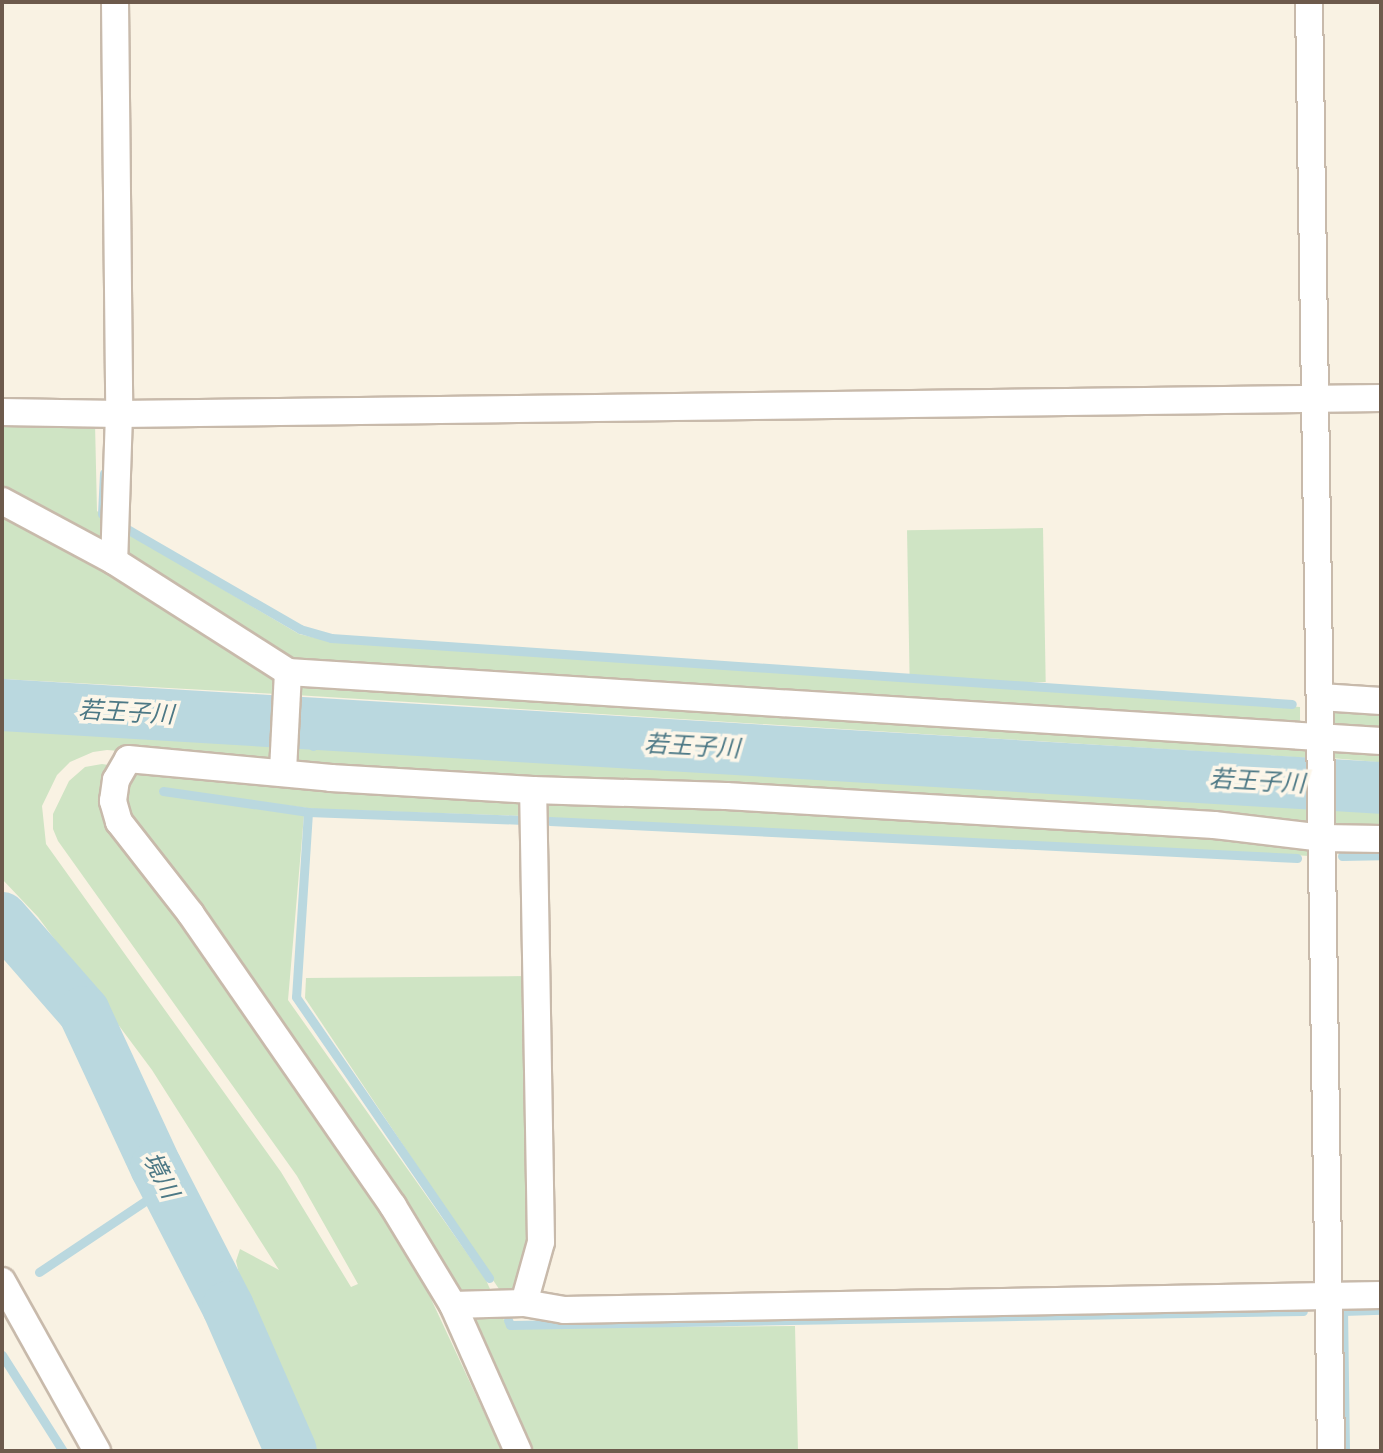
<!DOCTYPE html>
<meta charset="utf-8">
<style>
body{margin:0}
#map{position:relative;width:1383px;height:1453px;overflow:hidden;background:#f9f2e3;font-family:"Archivo Narrow","Noto Sans JP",sans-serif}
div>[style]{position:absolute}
.green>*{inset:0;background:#cfe4c4;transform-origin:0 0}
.stream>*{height:9px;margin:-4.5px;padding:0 4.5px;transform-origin:4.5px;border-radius:4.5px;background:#bad8df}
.river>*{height:52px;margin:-26px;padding:0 26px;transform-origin:26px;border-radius:26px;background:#bad8df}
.roads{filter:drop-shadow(2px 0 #c8baab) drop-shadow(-2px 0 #c8baab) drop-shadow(0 2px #c8baab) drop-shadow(0 -2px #c8baab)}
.street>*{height:26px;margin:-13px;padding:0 13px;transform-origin:13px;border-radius:13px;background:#fff}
span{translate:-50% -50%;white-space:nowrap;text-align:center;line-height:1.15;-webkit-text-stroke:7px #fcf6e9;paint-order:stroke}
.water-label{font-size:24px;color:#4c7885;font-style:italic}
.frame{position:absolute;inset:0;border:4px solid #6d5a4c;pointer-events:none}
</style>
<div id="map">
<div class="green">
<div style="clip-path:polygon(95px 423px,97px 511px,105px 517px,105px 542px,2px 490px,2px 424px)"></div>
<div style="clip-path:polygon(2px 510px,80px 554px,276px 678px,277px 694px,2px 679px)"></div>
<div style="left:1043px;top:528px;width:154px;height:136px;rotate:89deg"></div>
<div style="clip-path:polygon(122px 530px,299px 634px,333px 642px,1300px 707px,1300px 726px,308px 665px,283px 656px,145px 568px,130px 554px,122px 537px)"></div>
<div style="clip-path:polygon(305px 684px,1310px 747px,1309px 758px,295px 695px,297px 687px)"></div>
<div style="left:1332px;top:711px;width:49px;height:13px;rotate:6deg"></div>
<div style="clip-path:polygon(2px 730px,276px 745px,274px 760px,268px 763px,107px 750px,93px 752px,70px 762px,57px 775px,42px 806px,46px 844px,281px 1172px,351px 1287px,358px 1284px,297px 1176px,58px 841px,53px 829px,53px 814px,69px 781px,85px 767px,102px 764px,115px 766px,103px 792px,194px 939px,290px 1071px,411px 1256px,502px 1451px,309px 1451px,286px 1386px,241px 1282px,236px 1261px,240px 1249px,279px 1270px,152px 1070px,38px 917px,2px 879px)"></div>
<div style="clip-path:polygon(293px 745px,1311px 808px,1311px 822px,295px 766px)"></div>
<div style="left:1332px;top:745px;width:49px;height:13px;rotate:5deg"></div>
<div style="clip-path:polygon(139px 771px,521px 798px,527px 816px,314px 809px,163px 788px,159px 793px,304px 815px,288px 1000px,486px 1280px,494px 1298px,456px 1293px,127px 817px,125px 779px)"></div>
<div style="clip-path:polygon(546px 798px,1213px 833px,1311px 847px,1310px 856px,540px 818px)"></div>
<div style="left:1333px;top:810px;width:48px;height:15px;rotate:4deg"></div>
<div style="clip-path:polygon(530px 976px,534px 1245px,522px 1285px,505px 1298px,305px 998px,306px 978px)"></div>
<div style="clip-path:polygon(501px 1314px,508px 1328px,795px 1326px,798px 1451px,529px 1451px,469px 1330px,477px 1315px)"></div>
</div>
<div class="stream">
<div style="left:102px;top:514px;width:41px;rotate:-87.2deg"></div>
<div style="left:127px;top:529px;width:200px;rotate:30deg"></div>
<div style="left:300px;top:629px;width:32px;rotate:16deg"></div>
<div style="left:331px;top:638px;width:963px;rotate:3.93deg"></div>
<div style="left:313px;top:746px;width:22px;rotate:-85deg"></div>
<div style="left:163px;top:791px;width:147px;rotate:8.2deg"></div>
<div style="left:308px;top:812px;width:215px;rotate:2.1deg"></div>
<div style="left:308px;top:812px;width:185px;rotate:93.7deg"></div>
<div style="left:296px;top:997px;width:341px;rotate:55.5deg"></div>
<div style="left:550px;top:821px;width:748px;rotate:2.84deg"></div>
<div style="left:1342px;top:856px;width:39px;rotate:-1deg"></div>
<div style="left:39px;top:1272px;width:153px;rotate:-33.8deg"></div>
<div style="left:508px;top:1320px;width:5px;rotate:68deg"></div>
<div style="left:510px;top:1325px;width:793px;rotate:-1.01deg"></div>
<div style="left:2px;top:1355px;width:114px;rotate:57.6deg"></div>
<div style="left:1345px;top:1451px;width:140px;rotate:-90.8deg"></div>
<div style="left:1343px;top:1311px;width:38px;rotate:-2deg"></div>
</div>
<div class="river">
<div style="left:2px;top:705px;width:1381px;rotate:3.44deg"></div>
<div style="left:2px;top:918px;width:125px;rotate:48.9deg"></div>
<div style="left:84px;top:1012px;width:171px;rotate:65.1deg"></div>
<div style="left:156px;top:1167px;width:157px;rotate:62.8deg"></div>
<div style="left:228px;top:1307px;width:157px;rotate:66.4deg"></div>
</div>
<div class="roads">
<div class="street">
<div style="left:115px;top:2px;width:412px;rotate:89.4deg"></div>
<div style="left:119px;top:414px;width:147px;rotate:91.9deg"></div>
<div style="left:114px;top:561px;width:206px;rotate:32.5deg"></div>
<div style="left:288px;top:672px;width:100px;rotate:92.9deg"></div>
<div style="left:1309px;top:2px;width:1449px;rotate:89.13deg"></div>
<div style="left:2px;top:412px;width:117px;rotate:1deg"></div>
<div style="left:119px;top:414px;width:1262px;rotate:-0.73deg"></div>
<div style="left:2px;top:501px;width:127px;rotate:28.2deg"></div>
<div style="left:288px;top:672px;width:1095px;rotate:3.61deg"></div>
<div style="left:1320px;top:697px;width:61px;rotate:3.8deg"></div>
<div style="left:2px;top:1281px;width:195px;rotate:60.8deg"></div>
<div style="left:524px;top:1303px;width:63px;rotate:-74.4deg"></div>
<div style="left:541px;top:1242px;width:452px;rotate:-91deg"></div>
<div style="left:453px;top:1305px;width:71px;rotate:-1.6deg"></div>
<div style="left:524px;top:1303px;width:41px;rotate:9.9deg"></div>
<div style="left:564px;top:1310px;width:817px;rotate:-1.05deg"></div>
<div style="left:518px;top:1451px;width:160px;rotate:-114deg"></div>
<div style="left:453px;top:1305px;width:116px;rotate:-121.2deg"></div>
<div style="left:393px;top:1206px;width:355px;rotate:-124.7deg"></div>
<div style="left:191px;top:914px;width:117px;rotate:-128deg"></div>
<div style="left:119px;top:822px;width:22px;rotate:-106deg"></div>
<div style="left:113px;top:801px;width:21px;rotate:-82deg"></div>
<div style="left:116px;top:780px;width:24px;rotate:-60deg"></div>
<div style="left:128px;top:759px;width:204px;rotate:5.3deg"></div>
<div style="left:331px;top:778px;width:202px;rotate:3.4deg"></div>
<div style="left:533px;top:790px;width:193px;rotate:1.8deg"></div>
<div style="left:726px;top:796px;width:489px;rotate:3.4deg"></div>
<div style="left:1214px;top:825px;width:110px;rotate:6.8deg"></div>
<div style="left:1323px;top:838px;width:58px;rotate:1deg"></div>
</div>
</div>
<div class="water-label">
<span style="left:126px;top:712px;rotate:3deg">若王子川</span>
<span style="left:692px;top:746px;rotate:3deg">若王子川</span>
<span style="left:1257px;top:781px;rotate:3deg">若王子川</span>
<span style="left:161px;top:1175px;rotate:63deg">境川</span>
</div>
<div class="frame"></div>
</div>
